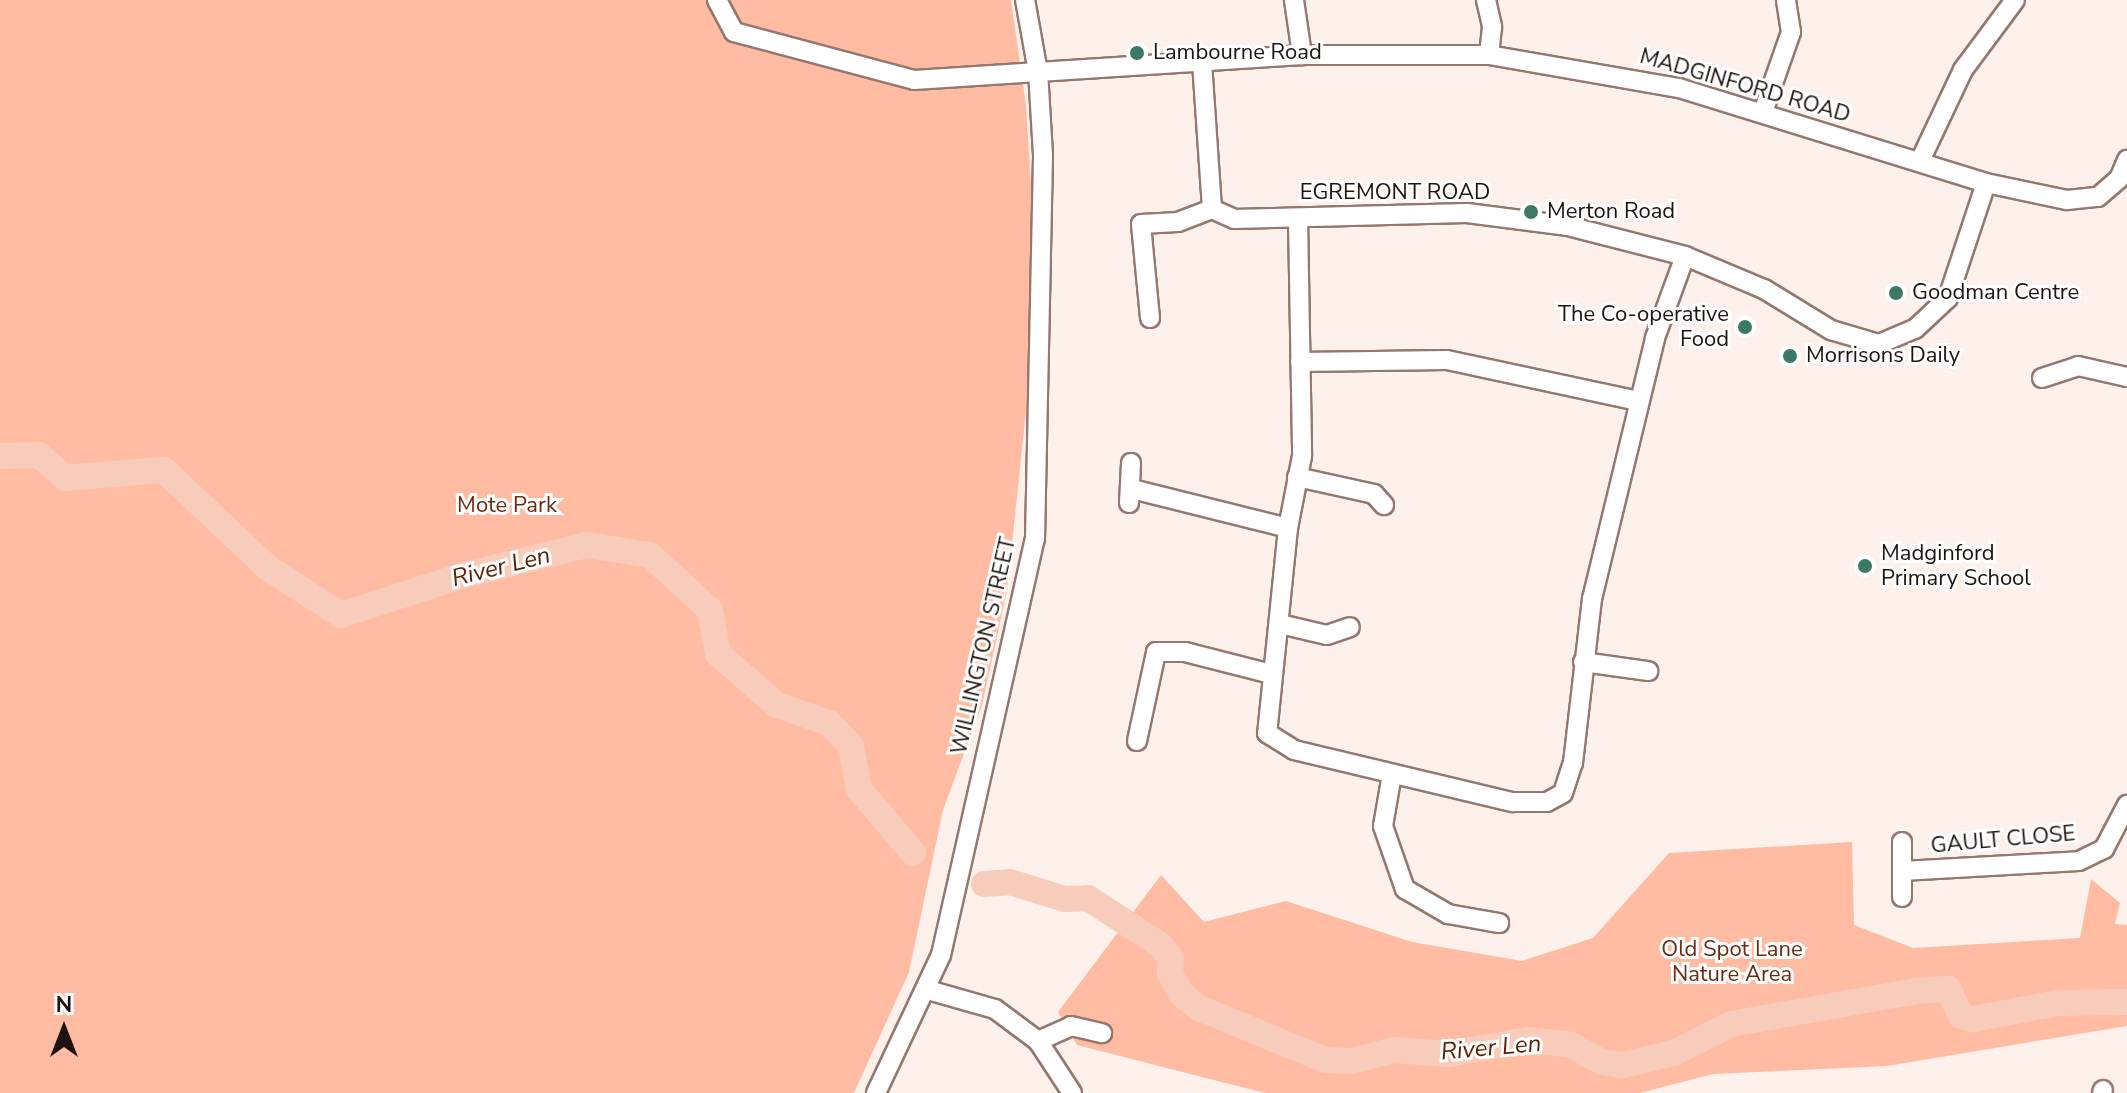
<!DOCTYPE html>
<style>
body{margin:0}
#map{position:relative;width:2127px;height:1093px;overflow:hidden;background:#fef0eb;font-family:"Nunito Sans",sans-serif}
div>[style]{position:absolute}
.green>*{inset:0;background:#ffbca2}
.river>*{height:26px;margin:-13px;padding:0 13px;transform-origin:13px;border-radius:13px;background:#f7ccbb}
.roads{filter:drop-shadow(2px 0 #95786d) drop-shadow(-2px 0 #95786d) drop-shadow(0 2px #95786d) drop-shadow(0 -2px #95786d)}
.minor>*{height:18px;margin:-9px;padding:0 9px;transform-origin:9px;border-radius:9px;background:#fff}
.dots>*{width:22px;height:22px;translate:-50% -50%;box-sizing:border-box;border:4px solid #fff;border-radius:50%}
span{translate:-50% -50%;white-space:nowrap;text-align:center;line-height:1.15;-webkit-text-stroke:6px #fff;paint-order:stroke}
.poi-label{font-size:22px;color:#1e130e}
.left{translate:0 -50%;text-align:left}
.right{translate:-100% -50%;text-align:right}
.street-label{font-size:22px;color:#1e130e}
.park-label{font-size:22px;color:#6a2c11}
.water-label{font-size:24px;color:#5e2104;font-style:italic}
.north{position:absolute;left:24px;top:989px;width:80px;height:80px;-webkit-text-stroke:6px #fff;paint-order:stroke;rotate:0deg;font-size:22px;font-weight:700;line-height:32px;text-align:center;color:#1e130e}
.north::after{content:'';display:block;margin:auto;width:28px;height:36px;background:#1e130e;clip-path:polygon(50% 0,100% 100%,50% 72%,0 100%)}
</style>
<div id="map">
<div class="green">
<div style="clip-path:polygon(0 0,1011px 0,1026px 105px,1035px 253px,1029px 383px,1007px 591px,982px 705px,943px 810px,909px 972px,854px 1093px,0 1093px)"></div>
<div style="clip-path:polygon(1852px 842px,1854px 925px,1913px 948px,2080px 938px,2091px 879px,2120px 903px,2115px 924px,2127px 925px,2127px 1026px,1887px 1066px,1713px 1074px,1640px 1093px,1265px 1093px,1077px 1045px,1058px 1012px,1161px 875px,1204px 922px,1286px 901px,1412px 942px,1522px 961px,1593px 938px,1669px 853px)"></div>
</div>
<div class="river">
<div style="left:0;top:456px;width:39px;rotate:-1deg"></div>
<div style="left:39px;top:455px;width:35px;rotate:41deg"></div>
<div style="left:65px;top:478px;width:99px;rotate:-4.6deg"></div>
<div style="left:164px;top:470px;width:143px;rotate:43.3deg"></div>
<div style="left:268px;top:568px;width:87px;rotate:32.8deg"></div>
<div style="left:341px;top:615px;width:126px;rotate:-18deg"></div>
<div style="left:461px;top:576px;width:130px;rotate:-13.8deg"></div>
<div style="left:587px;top:545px;width:64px;rotate:9deg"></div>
<div style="left:650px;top:555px;width:81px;rotate:42.5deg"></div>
<div style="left:710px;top:610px;width:45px;rotate:79.7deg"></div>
<div style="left:718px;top:654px;width:78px;rotate:40.8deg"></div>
<div style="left:777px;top:705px;width:55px;rotate:19.1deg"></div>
<div style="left:829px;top:723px;width:32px;rotate:46deg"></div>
<div style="left:851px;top:746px;width:44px;rotate:79.5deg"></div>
<div style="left:859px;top:789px;width:84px;rotate:49.8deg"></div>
<div style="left:984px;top:884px;width:26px;rotate:-4deg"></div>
<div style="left:1010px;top:882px;width:58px;rotate:17.2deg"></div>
<div style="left:1065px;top:899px;width:23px;rotate:-2deg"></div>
<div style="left:1088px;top:898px;width:86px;rotate:33.1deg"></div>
<div style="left:1160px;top:945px;width:17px;rotate:50deg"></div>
<div style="left:1171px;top:958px;width:15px;rotate:94deg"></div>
<div style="left:1170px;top:973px;width:24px;rotate:62deg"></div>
<div style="left:1181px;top:994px;width:23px;rotate:38deg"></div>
<div style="left:1199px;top:1008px;width:136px;rotate:22.4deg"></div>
<div style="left:1325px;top:1060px;width:27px;rotate:2deg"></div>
<div style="left:1352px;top:1061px;width:43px;rotate:-14.7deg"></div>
<div style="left:1394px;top:1050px;width:55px;rotate:4.2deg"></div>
<div style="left:1449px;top:1054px;width:80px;rotate:-10deg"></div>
<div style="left:1528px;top:1040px;width:43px;rotate:6.6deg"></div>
<div style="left:1571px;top:1045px;width:35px;rotate:29deg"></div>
<div style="left:1602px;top:1062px;width:20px;rotate:9deg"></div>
<div style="left:1622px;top:1065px;width:53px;rotate:-13deg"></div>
<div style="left:1674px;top:1053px;width:64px;rotate:-27deg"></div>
<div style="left:1731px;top:1024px;width:189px;rotate:-10.1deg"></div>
<div style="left:1917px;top:991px;width:31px;rotate:-4deg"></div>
<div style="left:1948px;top:989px;width:30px;rotate:64deg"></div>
<div style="left:1961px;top:1016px;width:12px;rotate:14deg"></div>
<div style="left:1973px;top:1019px;width:86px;rotate:-10.7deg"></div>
<div style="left:2058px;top:1003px;width:69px;rotate:-0.8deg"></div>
</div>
<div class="roads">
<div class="minor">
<div style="left:717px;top:0;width:36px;rotate:62deg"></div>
<div style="left:734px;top:32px;width:186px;rotate:14.9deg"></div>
<div style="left:914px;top:80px;width:389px;rotate:-3.7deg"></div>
<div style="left:1302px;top:55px;width:187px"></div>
<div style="left:1489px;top:55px;width:193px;rotate:9.9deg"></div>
<div style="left:1679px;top:88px;width:321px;rotate:17.2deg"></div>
<div style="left:1986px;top:183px;width:83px;rotate:11.9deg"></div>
<div style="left:2067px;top:200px;width:31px;rotate:-6deg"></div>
<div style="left:2098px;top:197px;width:28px;rotate:-41deg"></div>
<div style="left:2119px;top:179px;width:21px;rotate:-67deg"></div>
<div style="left:1294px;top:0;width:56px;rotate:81.7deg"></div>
<div style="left:1486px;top:0;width:28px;rotate:77deg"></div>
<div style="left:1492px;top:27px;width:28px;rotate:96deg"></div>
<div style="left:1202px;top:62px;width:147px;rotate:86.1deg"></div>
<div style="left:1763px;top:112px;width:85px;rotate:-70.7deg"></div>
<div style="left:1791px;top:32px;width:32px;rotate:-99deg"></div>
<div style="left:1920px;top:161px;width:101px;rotate:-64.7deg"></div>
<div style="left:1963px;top:70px;width:87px;rotate:-53.4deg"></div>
<div style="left:1212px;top:209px;width:24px;rotate:24deg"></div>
<div style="left:1234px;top:219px;width:233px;rotate:-1.5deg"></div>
<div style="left:1467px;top:213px;width:102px;rotate:7.3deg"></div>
<div style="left:1568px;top:226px;width:121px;rotate:14.4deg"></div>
<div style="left:1685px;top:256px;width:86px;rotate:22.7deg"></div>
<div style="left:1764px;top:289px;width:79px;rotate:31.5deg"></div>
<div style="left:1831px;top:330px;width:50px;rotate:16.3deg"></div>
<div style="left:1879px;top:344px;width:39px;rotate:-23deg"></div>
<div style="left:1915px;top:329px;width:45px;rotate:-43.2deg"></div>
<div style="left:1948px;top:298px;width:121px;rotate:-71.7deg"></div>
<div style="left:1298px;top:218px;width:238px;rotate:89deg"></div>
<div style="left:1302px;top:456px;width:73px;rotate:101deg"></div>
<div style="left:1288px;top:528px;width:206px;rotate:95.8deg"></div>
<div style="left:1267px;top:733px;width:32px;rotate:32deg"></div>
<div style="left:1294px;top:750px;width:225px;rotate:13.4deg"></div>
<div style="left:1513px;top:802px;width:34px"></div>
<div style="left:1547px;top:802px;width:18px;rotate:-29deg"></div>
<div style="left:1563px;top:793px;width:32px;rotate:-72deg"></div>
<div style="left:1573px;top:763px;width:165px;rotate:-83.4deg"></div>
<div style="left:1592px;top:599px;width:268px;rotate:-76.4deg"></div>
<div style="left:1655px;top:338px;width:87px;rotate:-69.9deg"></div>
<div style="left:1150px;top:318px;width:94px;rotate:-95.5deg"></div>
<div style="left:1141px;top:224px;width:37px;rotate:-3deg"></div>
<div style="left:1178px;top:222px;width:36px;rotate:-21deg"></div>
<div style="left:1300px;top:362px;width:147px;rotate:-0.8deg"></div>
<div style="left:1447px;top:360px;width:195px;rotate:12.1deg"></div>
<div style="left:2042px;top:378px;width:38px;rotate:-18deg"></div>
<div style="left:2078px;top:366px;width:50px;rotate:12.7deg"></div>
<div style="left:1297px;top:477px;width:79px;rotate:12.4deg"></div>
<div style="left:1374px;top:494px;width:15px;rotate:48deg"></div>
<div style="left:1132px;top:489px;width:161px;rotate:14deg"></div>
<div style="left:1129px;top:503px;width:40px;rotate:-87.1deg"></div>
<div style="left:1280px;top:624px;width:48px;rotate:13.2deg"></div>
<div style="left:1327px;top:635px;width:24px;rotate:-19deg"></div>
<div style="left:1583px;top:662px;width:66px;rotate:7.9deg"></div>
<div style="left:1137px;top:741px;width:91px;rotate:-77.9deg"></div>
<div style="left:1156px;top:652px;width:29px"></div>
<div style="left:1185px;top:652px;width:89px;rotate:14.3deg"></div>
<div style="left:1392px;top:774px;width:53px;rotate:99.8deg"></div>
<div style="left:1383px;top:826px;width:67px;rotate:70.8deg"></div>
<div style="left:1405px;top:889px;width:50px;rotate:30.2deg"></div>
<div style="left:1448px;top:914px;width:52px;rotate:10deg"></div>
<div style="left:1902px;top:842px;width:55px;rotate:90deg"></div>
<div style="left:1902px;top:871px;width:177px;rotate:-3.2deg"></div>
<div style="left:2079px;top:861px;width:28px;rotate:-26deg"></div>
<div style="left:2104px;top:849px;width:50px;rotate:-62.4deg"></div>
<div style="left:928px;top:990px;width:70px;rotate:15.8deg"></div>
<div style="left:995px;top:1009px;width:54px;rotate:36.7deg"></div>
<div style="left:1038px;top:1041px;width:62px;rotate:56.8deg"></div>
<div style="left:1038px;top:1041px;width:36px;rotate:-24deg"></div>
<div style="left:1071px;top:1026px;width:32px;rotate:13deg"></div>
<div style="left:876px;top:1093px;width:153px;rotate:-64.8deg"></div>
<div style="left:941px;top:955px;width:426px;rotate:-77.3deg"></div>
<div style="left:1035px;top:539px;width:384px;rotate:-88.8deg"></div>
<div style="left:1043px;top:155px;width:83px;rotate:-93.4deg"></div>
<div style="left:1038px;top:72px;width:73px;rotate:-100.2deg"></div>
<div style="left:2102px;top:1093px;width:3px;rotate:-72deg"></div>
</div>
</div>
<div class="dots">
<div style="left:1137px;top:53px;background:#3c7965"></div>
<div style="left:1531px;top:212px;background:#3c7965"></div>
<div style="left:1896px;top:293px;background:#3c7965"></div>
<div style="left:1745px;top:327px;background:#3c7965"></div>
<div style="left:1790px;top:356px;background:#3c7965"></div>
<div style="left:1865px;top:566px;background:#3c7965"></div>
</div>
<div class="poi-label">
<span class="left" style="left:1153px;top:53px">Lambourne Road</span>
<span class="left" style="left:1547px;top:212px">Merton Road</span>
<span class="left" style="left:1912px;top:293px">Goodman Centre</span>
<span class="right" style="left:1729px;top:327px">The Co-operative<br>Food</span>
<span class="left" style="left:1806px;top:356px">Morrisons Daily</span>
<span class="left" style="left:1881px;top:566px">Madginford<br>Primary School</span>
</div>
<div class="street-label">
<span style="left:1745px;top:86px;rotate:16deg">MADGINFORD ROAD</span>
<span style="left:1395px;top:193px">EGREMONT ROAD</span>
<span style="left:984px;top:646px;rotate:-77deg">WILLINGTON STREET</span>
<span style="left:2003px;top:840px;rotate:-5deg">GAULT CLOSE</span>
</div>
<div class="park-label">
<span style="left:507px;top:506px">Mote Park</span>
<span style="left:1732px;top:962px">Old Spot Lane<br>Nature Area</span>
</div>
<div class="water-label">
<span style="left:501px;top:567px;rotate:-14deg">River Len</span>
<span style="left:1491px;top:1048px;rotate:-5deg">River Len</span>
</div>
<div class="north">N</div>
</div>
